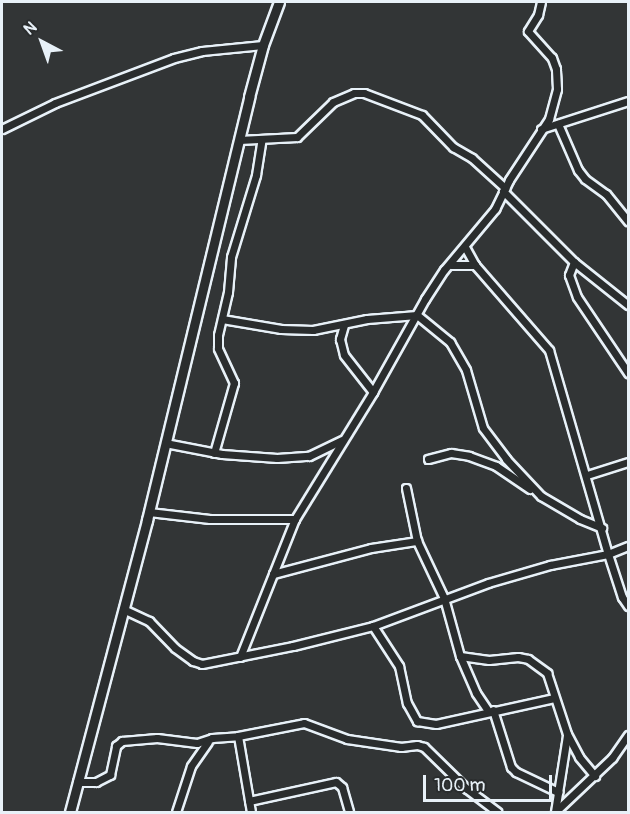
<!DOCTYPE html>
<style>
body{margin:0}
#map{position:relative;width:630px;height:814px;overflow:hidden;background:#323536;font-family:Pangolin,sans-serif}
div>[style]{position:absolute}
.roads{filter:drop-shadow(2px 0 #e8f1f8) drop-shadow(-2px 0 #e8f1f8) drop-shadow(0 2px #e8f1f8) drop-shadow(0 -2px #e8f1f8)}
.street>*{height:7px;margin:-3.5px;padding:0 3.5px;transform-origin:3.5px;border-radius:3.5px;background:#2a2d2e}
.secondary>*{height:9px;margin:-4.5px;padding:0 4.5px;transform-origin:4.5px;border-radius:4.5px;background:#2a2d2e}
span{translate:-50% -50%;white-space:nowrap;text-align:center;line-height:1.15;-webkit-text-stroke:4.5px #2a2d2e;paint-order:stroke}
.frame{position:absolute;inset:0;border:3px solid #e8f1f8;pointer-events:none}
.north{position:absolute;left:12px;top:12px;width:60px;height:60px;-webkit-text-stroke:4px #2a2d2e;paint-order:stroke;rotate:319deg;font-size:16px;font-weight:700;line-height:24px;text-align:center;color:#e8f1f8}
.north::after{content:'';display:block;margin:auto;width:21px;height:27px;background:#e8f1f8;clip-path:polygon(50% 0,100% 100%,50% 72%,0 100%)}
.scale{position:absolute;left:423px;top:775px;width:129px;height:27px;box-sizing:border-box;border:3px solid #e8f1f8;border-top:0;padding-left:8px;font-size:18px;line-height:21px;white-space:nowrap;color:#e8f1f8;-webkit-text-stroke:4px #2a2d2e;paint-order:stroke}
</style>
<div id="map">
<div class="roads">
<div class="street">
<div style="left:558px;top:124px;width:50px;rotate:66.5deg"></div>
<div style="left:578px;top:170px;width:11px;rotate:52deg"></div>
<div style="left:585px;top:179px;width:26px;rotate:36deg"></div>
<div style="left:606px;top:194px;width:35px;rotate:51deg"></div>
<div style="left:2px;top:129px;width:59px;rotate:-26.1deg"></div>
<div style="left:55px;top:103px;width:127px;rotate:-20.7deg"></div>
<div style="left:174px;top:58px;width:29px;rotate:-14deg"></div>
<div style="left:202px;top:51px;width:61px;rotate:-5.6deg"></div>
<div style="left:541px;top:129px;width:91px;rotate:-17.8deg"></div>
<div style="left:239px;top:140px;width:58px;rotate:-3deg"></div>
<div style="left:297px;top:137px;width:50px;rotate:-44.2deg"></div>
<div style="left:333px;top:102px;width:23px;rotate:-23deg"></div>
<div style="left:354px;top:93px;width:10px"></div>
<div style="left:364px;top:93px;width:62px;rotate:20.8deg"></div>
<div style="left:422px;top:115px;width:45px;rotate:45.9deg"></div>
<div style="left:453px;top:147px;width:22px;rotate:30deg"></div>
<div style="left:472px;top:158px;width:45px;rotate:42.3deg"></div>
<div style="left:503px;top:191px;width:100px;rotate:45deg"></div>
<div style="left:574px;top:262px;width:69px;rotate:38.5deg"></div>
<div style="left:465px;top:247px;width:21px;rotate:61deg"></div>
<div style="left:475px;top:265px;width:113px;rotate:49deg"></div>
<div style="left:549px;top:350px;width:212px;rotate:73.9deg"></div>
<div style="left:608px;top:554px;width:45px;rotate:72deg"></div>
<div style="left:622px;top:597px;width:11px;rotate:56deg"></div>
<div style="left:574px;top:262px;width:14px;rotate:111deg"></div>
<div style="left:569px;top:275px;width:23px;rotate:70deg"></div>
<div style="left:577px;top:297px;width:92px;rotate:56.1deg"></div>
<div style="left:451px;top:265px;width:24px"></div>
<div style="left:222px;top:319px;width:60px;rotate:9.6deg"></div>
<div style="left:281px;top:329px;width:32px;rotate:2deg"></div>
<div style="left:313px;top:330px;width:55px;rotate:-11.5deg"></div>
<div style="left:367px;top:319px;width:50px;rotate:-4.6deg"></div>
<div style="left:417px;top:315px;width:43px;rotate:39.3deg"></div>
<div style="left:450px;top:342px;width:32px;rotate:60deg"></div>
<div style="left:466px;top:370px;width:60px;rotate:73.7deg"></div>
<div style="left:483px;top:428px;width:39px;rotate:53deg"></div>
<div style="left:506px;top:459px;width:51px;rotate:46.6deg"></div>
<div style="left:541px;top:496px;width:45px;rotate:30.5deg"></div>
<div style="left:580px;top:519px;width:24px;rotate:22deg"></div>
<div style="left:344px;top:325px;width:15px;rotate:106deg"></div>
<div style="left:340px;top:339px;width:16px;rotate:76deg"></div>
<div style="left:344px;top:355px;width:47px;rotate:51.9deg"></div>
<div style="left:165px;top:443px;width:58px;rotate:10.9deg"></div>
<div style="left:222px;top:454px;width:55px;rotate:4.2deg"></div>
<div style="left:277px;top:458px;width:32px;rotate:-4deg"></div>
<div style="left:309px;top:456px;width:37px;rotate:-26deg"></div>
<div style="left:214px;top:453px;width:73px;rotate:-74.1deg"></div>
<div style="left:234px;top:383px;width:38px;rotate:-115deg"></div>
<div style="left:218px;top:348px;width:13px;rotate:-90deg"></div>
<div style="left:218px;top:335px;width:44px;rotate:-76.9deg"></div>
<div style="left:228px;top:292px;width:35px;rotate:-85deg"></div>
<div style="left:231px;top:257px;width:86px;rotate:-73deg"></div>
<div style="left:256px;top:175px;width:36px;rotate:-81deg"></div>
<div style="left:428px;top:459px;width:24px;rotate:-15deg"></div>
<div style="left:451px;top:453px;width:18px;rotate:9deg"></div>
<div style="left:469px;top:456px;width:29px;rotate:20deg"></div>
<div style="left:496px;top:466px;width:41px;rotate:34.1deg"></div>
<div style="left:587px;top:475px;width:43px;rotate:-17.6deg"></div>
<div style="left:406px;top:488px;width:54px;rotate:78.3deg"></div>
<div style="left:149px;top:512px;width:61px;rotate:6.5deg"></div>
<div style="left:210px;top:519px;width:85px"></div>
<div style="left:273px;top:574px;width:101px;rotate:-14.9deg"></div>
<div style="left:371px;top:548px;width:47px;rotate:-8.7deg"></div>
<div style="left:417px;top:541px;width:63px;rotate:64.7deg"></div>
<div style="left:444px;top:598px;width:60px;rotate:74.6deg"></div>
<div style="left:460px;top:656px;width:29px;rotate:8deg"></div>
<div style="left:489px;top:660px;width:29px;rotate:-6deg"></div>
<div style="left:518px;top:657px;width:10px;rotate:11deg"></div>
<div style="left:528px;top:659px;width:24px;rotate:36deg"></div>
<div style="left:547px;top:673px;width:64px;rotate:71.8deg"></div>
<div style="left:567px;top:734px;width:26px;rotate:62deg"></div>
<div style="left:579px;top:757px;width:25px;rotate:50deg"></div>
<div style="left:123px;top:609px;width:29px;rotate:25deg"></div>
<div style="left:149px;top:621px;width:37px;rotate:46deg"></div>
<div style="left:175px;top:648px;width:22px;rotate:36deg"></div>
<div style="left:193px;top:661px;width:9px;rotate:18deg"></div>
<div style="left:202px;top:664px;width:93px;rotate:-11.2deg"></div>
<div style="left:293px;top:646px;width:82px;rotate:-14deg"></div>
<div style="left:373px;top:626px;width:123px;rotate:-20.5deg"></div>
<div style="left:488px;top:583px;width:65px;rotate:-16.2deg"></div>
<div style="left:550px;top:565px;width:59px;rotate:-10.7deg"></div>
<div style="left:608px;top:554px;width:22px;rotate:-22deg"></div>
<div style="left:373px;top:626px;width:48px;rotate:57deg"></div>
<div style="left:399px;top:666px;width:38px;rotate:78deg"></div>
<div style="left:407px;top:703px;width:21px;rotate:61deg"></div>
<div style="left:417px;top:721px;width:19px;rotate:9deg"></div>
<div style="left:436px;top:724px;width:121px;rotate:-12.4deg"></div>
<div style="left:460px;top:656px;width:40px;rotate:66.6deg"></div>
<div style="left:476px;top:693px;width:22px;rotate:56deg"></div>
<div style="left:240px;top:657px;width:149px;rotate:-68.3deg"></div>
<div style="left:295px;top:519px;width:149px;rotate:-58.4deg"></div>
<div style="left:373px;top:392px;width:107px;rotate:-60.8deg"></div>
<div style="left:425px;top:299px;width:35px;rotate:-57deg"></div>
<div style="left:444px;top:270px;width:80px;rotate:-50.1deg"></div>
<div style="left:495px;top:209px;width:32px;rotate:-64deg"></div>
<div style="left:509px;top:180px;width:73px;rotate:-56.7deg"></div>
<div style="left:549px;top:119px;width:31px;rotate:-75deg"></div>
<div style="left:557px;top:89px;width:20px;rotate:-93deg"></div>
<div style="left:556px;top:69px;width:12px;rotate:-110deg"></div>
<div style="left:552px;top:58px;width:36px;rotate:-132deg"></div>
<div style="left:528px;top:31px;width:19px;rotate:-58deg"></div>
<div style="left:538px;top:15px;width:13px;rotate:-77deg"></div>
<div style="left:493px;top:710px;width:60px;rotate:72.5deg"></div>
<div style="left:511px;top:767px;width:7px;rotate:45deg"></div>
<div style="left:516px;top:772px;width:47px;rotate:25.5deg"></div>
<div style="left:238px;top:736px;width:77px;rotate:80.3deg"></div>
<div style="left:77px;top:782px;width:19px"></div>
<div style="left:96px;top:782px;width:16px;rotate:-27deg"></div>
<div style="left:110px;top:775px;width:30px;rotate:-78deg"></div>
<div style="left:116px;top:746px;width:8px;rotate:-40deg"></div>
<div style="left:122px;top:741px;width:35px;rotate:-5deg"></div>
<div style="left:157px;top:738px;width:40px;rotate:7.1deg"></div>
<div style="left:197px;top:743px;width:16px;rotate:-18deg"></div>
<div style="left:212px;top:738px;width:26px;rotate:-4deg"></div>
<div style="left:238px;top:736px;width:67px;rotate:-11.1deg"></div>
<div style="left:304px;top:723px;width:46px;rotate:20.4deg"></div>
<div style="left:347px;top:739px;width:55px;rotate:8.4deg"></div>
<div style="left:401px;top:747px;width:16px;rotate:-7deg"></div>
<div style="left:417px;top:745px;width:7px;rotate:16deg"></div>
<div style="left:424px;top:747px;width:60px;rotate:44.3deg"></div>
<div style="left:467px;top:789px;width:38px;rotate:37deg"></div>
<div style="left:249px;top:801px;width:89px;rotate:-12.3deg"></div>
<div style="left:336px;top:782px;width:8px;rotate:40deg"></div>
<div style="left:342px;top:787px;width:26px;rotate:74deg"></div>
<div style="left:176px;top:812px;width:48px;rotate:-71.9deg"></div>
<div style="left:191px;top:766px;width:29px;rotate:-55deg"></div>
<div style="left:555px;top:812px;width:79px;rotate:-43.5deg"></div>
<div style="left:612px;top:758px;width:28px;rotate:-55deg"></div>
<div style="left:555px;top:812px;width:78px;rotate:-81.1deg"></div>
</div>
<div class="secondary">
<div style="left:70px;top:812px;width:302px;rotate:-75.2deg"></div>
<div style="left:147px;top:520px;width:435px;rotate:-76.4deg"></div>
<div style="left:249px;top:97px;width:54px;rotate:-74.9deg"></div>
<div style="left:263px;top:45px;width:46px;rotate:-69.6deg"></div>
</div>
</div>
<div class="frame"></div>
<div class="north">N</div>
<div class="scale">100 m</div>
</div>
